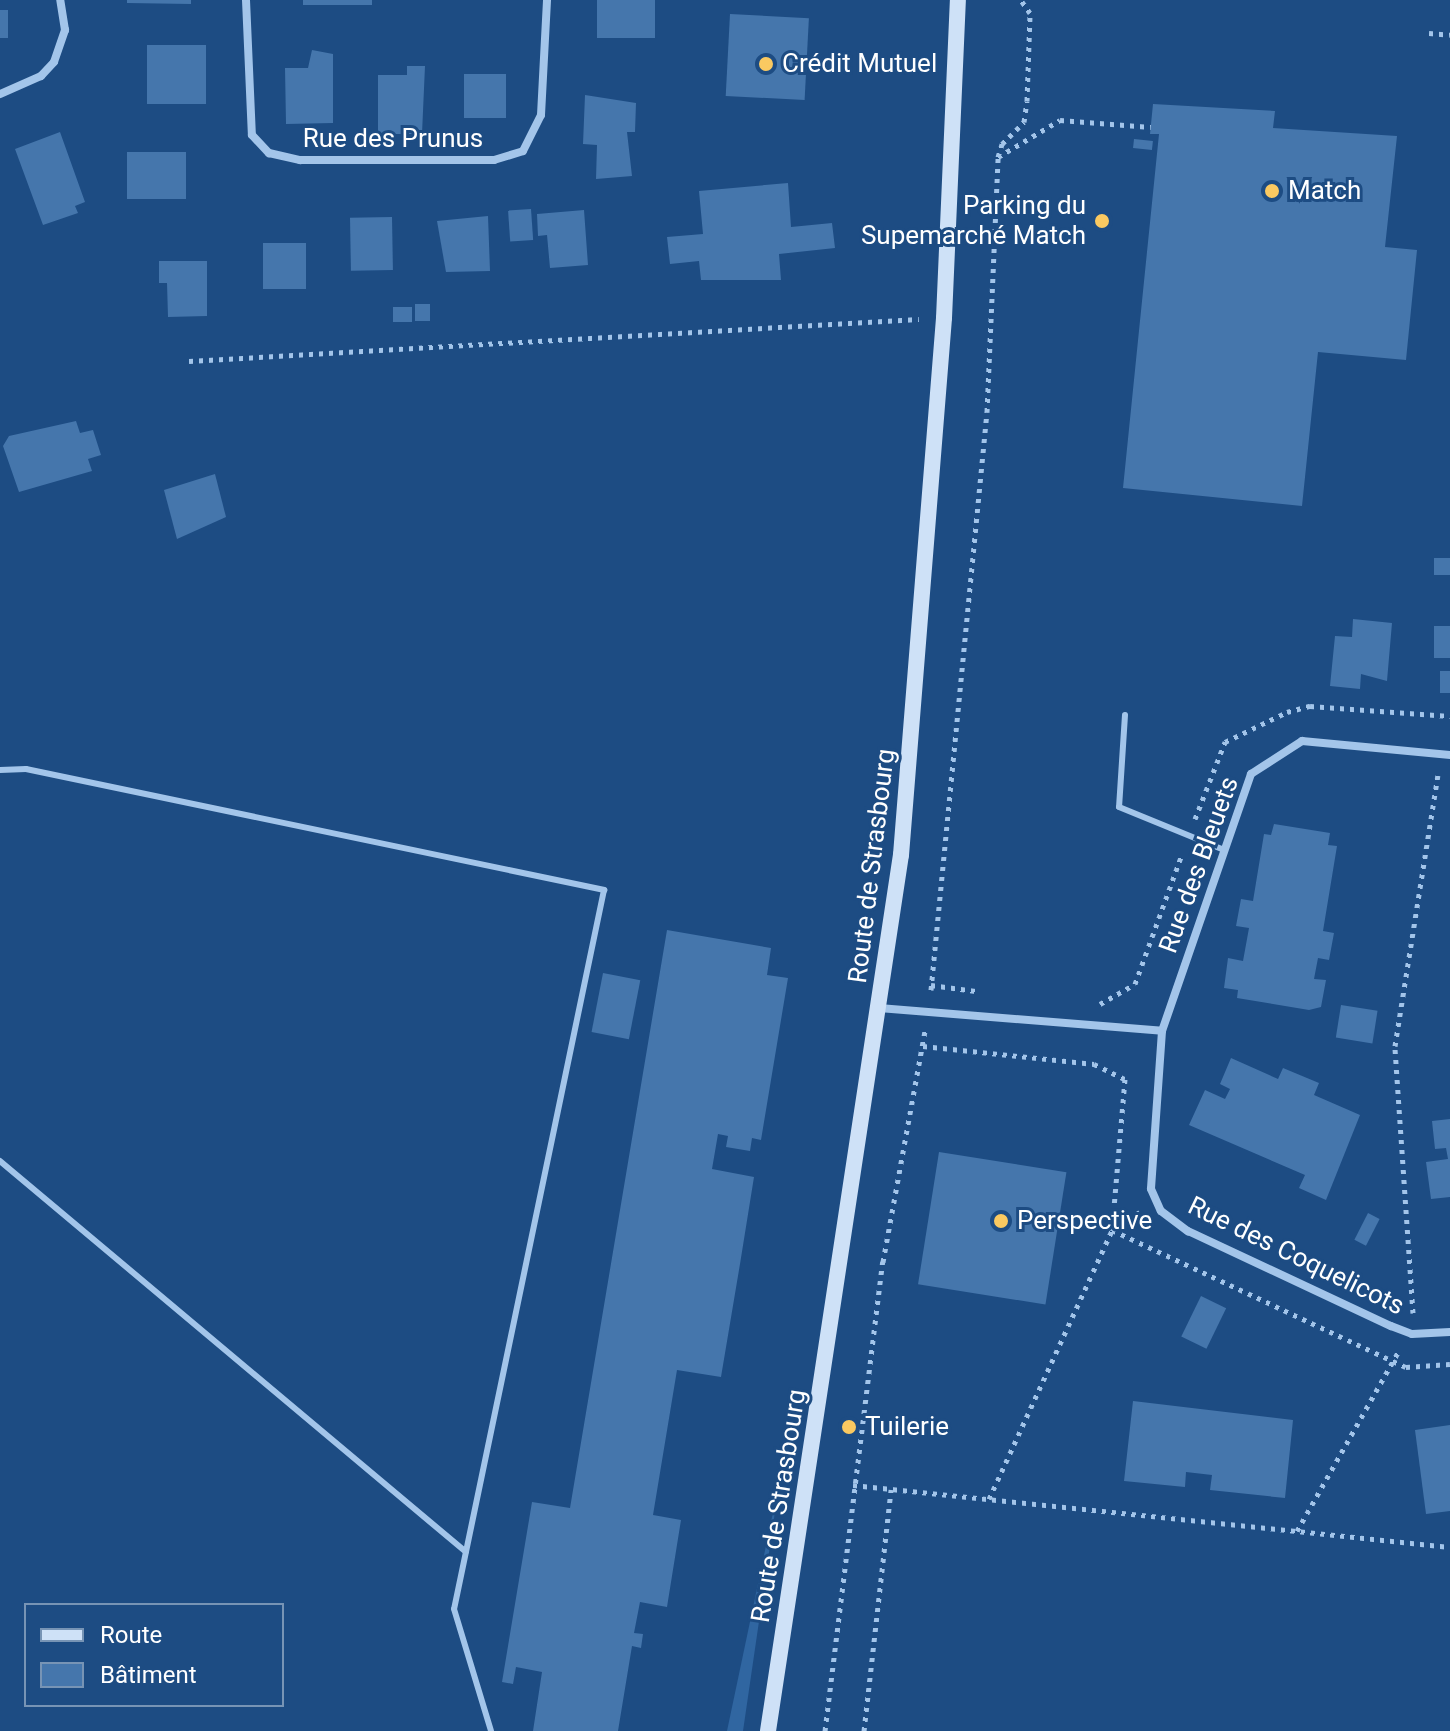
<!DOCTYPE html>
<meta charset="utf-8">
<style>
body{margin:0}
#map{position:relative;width:1450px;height:1731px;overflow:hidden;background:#1d4c83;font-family:Roboto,sans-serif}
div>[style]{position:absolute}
.green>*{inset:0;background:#3066a1}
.building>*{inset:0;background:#4576ac;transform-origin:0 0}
.path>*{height:5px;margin-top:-2.5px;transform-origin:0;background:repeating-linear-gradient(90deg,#a3c5ea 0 4px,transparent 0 10px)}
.service>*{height:6px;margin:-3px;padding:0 3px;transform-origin:3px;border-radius:3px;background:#a3c5ea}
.minor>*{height:8px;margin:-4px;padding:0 4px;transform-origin:4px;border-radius:4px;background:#a3c5ea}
.secondary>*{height:16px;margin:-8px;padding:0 8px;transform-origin:8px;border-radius:8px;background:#cee1f7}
.dots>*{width:22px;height:22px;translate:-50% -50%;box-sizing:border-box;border:4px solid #1d4c83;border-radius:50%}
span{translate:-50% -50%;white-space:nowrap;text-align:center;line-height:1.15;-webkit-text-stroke:6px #1d4c83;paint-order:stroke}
.poi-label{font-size:26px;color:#fff}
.left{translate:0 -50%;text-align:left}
.right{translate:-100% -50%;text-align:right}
.street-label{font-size:26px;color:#fff}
.legend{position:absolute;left:24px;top:1603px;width:260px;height:104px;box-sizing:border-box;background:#1d4c83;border:2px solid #7794b5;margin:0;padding:10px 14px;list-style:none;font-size:24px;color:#fff}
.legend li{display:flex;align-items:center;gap:16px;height:40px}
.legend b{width:40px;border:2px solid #7794b5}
</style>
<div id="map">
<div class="green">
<div style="clip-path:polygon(779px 1484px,743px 1731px,727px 1731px)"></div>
</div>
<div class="building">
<div style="clip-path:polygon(127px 0,191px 0,191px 4px,127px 3px)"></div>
<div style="left:303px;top:0;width:69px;height:5px"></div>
<div style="left:597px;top:0;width:58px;height:38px"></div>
<div style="left:8px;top:10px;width:28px;height:8px;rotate:90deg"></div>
<div style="left:730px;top:14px;width:79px;height:82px;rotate:3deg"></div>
<div style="left:147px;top:45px;width:59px;height:59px"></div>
<div style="clip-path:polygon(312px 50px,333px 54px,333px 123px,286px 124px,285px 68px,308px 68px)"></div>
<div style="clip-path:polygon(407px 66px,425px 66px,422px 134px,378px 134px,378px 75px,407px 75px)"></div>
<div style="left:464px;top:74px;width:42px;height:44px"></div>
<div style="clip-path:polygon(585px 95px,636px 103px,635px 132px,627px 132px,632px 176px,596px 179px,597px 145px,583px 144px)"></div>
<div style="clip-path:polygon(1153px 104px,1275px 111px,1273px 128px,1397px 136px,1385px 247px,1417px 250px,1406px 360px,1318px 352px,1302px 506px,1123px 488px,1159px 134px,1150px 134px)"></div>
<div style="clip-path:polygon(60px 132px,85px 202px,75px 206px,78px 213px,43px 225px,15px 149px)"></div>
<div style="left:1134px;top:139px;width:19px;height:9px;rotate:6deg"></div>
<div style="left:127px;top:152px;width:59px;height:47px"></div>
<div style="clip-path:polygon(788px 183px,791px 227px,832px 223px,835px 248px,779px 254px,781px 280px,701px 280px,699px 261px,670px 264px,667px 237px,703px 234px,699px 191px)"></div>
<div style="left:531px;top:209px;width:31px;height:23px;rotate:86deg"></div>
<div style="clip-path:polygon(584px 210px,588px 265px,550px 268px,547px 235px,538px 236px,537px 214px)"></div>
<div style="clip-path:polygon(488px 216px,490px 271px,446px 272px,437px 221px)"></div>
<div style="left:392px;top:217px;width:53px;height:42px;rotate:89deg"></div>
<div style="left:263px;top:243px;width:43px;height:46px"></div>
<div style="clip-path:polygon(159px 261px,207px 261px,207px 316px,168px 317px,167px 283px,159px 283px)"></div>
<div style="left:415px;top:304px;width:15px;height:17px"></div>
<div style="left:393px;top:307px;width:19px;height:15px"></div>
<div style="clip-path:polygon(76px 421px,80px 433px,93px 430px,101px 455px,88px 459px,92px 471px,19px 492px,3px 446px,9px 436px)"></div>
<div style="clip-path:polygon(215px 474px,226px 517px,177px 539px,164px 490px)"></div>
<div style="left:1434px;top:558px;width:16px;height:17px"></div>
<div style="clip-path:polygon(1353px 619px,1392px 623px,1387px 681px,1361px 674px,1360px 689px,1330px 686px,1335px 636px,1352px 637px)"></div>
<div style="left:1434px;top:626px;width:16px;height:32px"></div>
<div style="left:1440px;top:671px;width:10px;height:22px"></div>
<div style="clip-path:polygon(1274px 824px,1330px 833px,1328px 845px,1337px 846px,1323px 931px,1334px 933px,1329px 960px,1318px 958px,1314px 979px,1326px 980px,1321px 1007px,1309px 1010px,1237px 998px,1238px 990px,1224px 988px,1228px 958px,1243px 961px,1249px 928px,1236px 926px,1241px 899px,1253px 901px,1264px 834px,1271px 835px)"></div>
<div style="clip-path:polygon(667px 930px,771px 948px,767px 975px,788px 978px,761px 1140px,752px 1138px,750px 1151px,726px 1147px,728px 1136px,718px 1134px,712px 1169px,754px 1177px,740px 1264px,721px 1377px,677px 1370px,653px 1515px,681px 1520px,667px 1607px,640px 1602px,634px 1633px,643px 1634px,641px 1648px,632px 1646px,618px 1731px,533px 1731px,542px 1672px,516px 1667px,513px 1684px,502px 1682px,532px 1502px,570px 1508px)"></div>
<div style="left:603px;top:973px;width:38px;height:60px;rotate:11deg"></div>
<div style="left:1341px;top:1005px;width:37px;height:33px;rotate:9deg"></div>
<div style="clip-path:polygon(1231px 1058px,1278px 1079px,1283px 1068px,1319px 1083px,1314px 1095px,1360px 1115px,1326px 1200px,1299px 1188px,1305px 1175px,1189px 1125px,1205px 1090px,1225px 1099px,1230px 1089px,1220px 1084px)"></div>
<div style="clip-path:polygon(1450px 1119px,1450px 1197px,1431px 1199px,1426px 1162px,1448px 1159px,1446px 1148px,1435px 1149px,1432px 1121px)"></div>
<div style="left:939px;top:1152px;width:129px;height:134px;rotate:9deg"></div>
<div style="left:1368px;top:1213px;width:13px;height:30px;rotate:27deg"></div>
<div style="left:1201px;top:1296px;width:28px;height:45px;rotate:26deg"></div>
<div style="clip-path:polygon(1133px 1401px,1293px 1420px,1285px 1498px,1210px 1490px,1212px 1475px,1186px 1472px,1185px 1487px,1124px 1481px)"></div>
<div style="clip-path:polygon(1450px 1425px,1450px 1511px,1426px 1514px,1415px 1430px)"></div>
</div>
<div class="path">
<div style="left:1429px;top:33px;width:21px;rotate:5deg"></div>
<div style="left:998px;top:157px;width:72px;rotate:-30.8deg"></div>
<div style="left:1060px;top:120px;width:91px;rotate:4.4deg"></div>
<div style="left:189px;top:361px;width:731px;rotate:-3.29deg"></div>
<div style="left:1195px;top:819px;width:83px;rotate:-68.7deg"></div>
<div style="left:1225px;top:742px;width:69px;rotate:-25.8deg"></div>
<div style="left:1287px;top:712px;width:24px;rotate:-15deg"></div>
<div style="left:1310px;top:706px;width:140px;rotate:4.1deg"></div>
<div style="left:931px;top:985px;width:45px;rotate:7.6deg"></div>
<div style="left:931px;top:990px;width:581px;rotate:-84.47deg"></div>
<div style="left:987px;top:412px;width:255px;rotate:-87.5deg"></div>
<div style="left:998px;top:157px;width:14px;rotate:-73deg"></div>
<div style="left:1002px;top:144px;width:31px;rotate:-45deg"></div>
<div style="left:1024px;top:122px;width:21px;rotate:-82deg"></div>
<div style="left:1027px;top:101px;width:88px;rotate:-88deg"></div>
<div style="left:1030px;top:13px;width:16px;rotate:-125deg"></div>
<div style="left:1100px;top:1004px;width:40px;rotate:-29.7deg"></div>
<div style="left:1135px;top:984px;width:138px;rotate:-70.1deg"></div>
<div style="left:923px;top:1046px;width:172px;rotate:6deg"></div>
<div style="left:1094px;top:1064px;width:34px;rotate:26deg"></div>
<div style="left:1125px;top:1079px;width:152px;rotate:94.9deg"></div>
<div style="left:1112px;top:1230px;width:324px;rotate:25deg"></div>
<div style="left:1406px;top:1367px;width:44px;rotate:-3.9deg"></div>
<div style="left:1413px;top:1313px;width:268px;rotate:-93.9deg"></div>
<div style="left:1395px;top:1046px;width:274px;rotate:-81deg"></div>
<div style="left:853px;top:1485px;width:600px;rotate:5.93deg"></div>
<div style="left:989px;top:1499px;width:296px;rotate:-65.4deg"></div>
<div style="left:1112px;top:1230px;width:33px;rotate:-33deg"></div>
<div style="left:1297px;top:1531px;width:207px;rotate:-60.5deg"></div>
<div style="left:825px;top:1731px;width:473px;rotate:-83deg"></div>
<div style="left:883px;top:1262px;width:235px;rotate:-79.7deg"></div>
<div style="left:864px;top:1731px;width:243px;rotate:-83.6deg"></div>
</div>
<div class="service">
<div style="left:1125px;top:715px;width:92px;rotate:93.7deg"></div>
<div style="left:1119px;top:807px;width:111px;rotate:22.2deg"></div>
<div style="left:0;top:770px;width:26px;rotate:-2deg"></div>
<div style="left:26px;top:769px;width:591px;rotate:11.82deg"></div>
<div style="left:604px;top:890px;width:734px;rotate:101.78deg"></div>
<div style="left:454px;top:1609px;width:127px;rotate:73.1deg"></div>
<div style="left:0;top:1161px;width:608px;rotate:40deg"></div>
</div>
<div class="minor">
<div style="left:246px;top:0;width:135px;rotate:87.5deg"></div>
<div style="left:252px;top:135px;width:25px;rotate:47deg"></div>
<div style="left:269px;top:153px;width:32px;rotate:13deg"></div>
<div style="left:300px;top:160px;width:194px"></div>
<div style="left:494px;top:160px;width:30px;rotate:-17deg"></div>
<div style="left:523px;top:151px;width:40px;rotate:-63.4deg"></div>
<div style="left:541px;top:115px;width:115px;rotate:-87deg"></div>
<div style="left:0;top:94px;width:45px;rotate:-23.7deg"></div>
<div style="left:41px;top:76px;width:19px;rotate:-47deg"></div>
<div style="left:54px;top:62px;width:34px;rotate:-71deg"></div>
<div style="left:65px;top:30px;width:30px;rotate:-99deg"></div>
<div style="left:879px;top:1008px;width:284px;rotate:4.6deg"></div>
<div style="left:1162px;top:1031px;width:158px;rotate:94deg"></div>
<div style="left:1151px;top:1189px;width:24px;rotate:66deg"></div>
<div style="left:1161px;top:1211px;width:34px;rotate:37deg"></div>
<div style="left:1188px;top:1231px;width:224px;rotate:25.1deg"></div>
<div style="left:1391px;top:1326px;width:22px;rotate:21deg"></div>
<div style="left:1412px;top:1334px;width:38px;rotate:-3deg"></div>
<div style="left:1162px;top:1031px;width:272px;rotate:-70.9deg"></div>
<div style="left:1251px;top:774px;width:61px;rotate:-32.9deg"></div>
<div style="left:1302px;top:741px;width:149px;rotate:5.4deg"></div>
</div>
<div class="secondary">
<div style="left:768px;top:1731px;width:886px;rotate:-81.37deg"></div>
<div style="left:901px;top:855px;width:539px;rotate:-85.42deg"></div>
<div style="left:944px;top:318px;width:318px;rotate:-87.5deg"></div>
</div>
<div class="dots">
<div style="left:766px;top:64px;background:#fac961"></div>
<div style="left:1272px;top:191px;background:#fac961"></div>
<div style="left:1102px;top:221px;background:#fac961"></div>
<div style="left:1001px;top:1221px;background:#fac961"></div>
<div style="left:849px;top:1427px;background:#fac961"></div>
</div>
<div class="poi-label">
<span class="left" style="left:782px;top:64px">Crédit Mutuel</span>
<span class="left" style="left:1288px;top:191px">Match</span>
<span class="right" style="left:1086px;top:221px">Parking du<br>Supemarché Match</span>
<span class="left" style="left:1017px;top:1221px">Perspective</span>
<span class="left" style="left:865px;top:1427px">Tuilerie</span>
</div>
<div class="street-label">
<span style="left:393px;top:139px">Rue des Prunus</span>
<span style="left:1199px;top:865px;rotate:-70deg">Rue des Bleuets</span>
<span style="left:872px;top:866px;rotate:-83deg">Route de Strasbourg</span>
<span style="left:1296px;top:1256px;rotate:26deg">Rue des Coquelicots</span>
<span style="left:779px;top:1506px;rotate:-81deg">Route de Strasbourg</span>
</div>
<ul class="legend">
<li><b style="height:10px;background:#cee1f7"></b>Route</li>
<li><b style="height:22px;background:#4576ac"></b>Bâtiment</li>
</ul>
</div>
